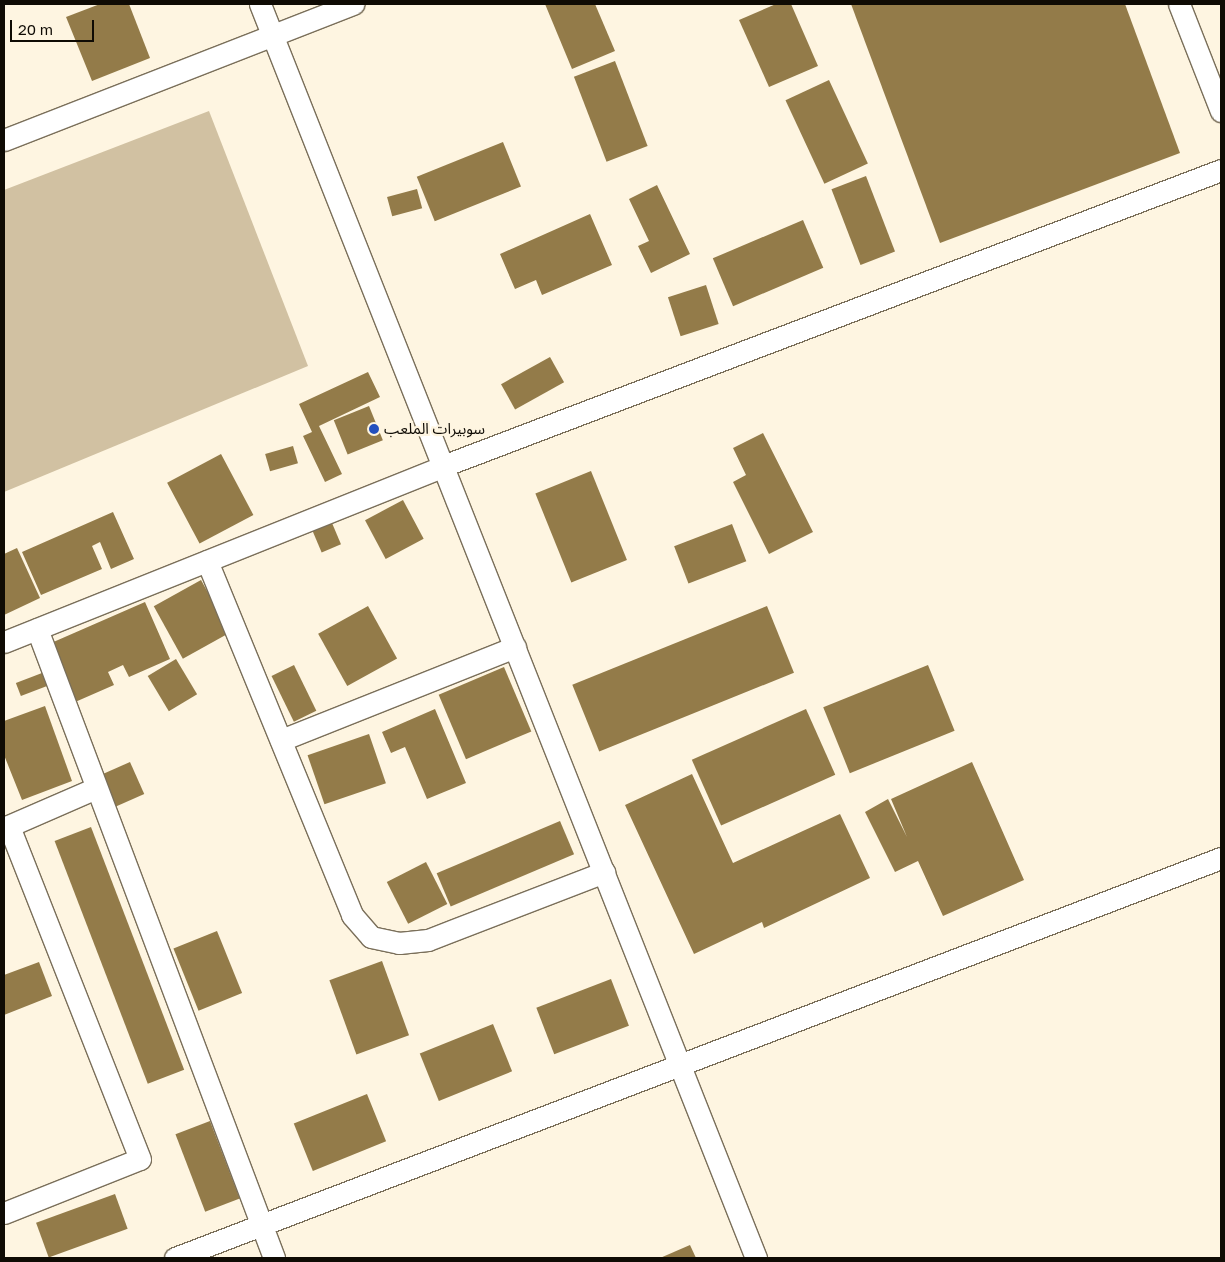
<!DOCTYPE html>
<meta charset="utf-8">
<style>
body{margin:0}
#map{position:relative;width:1225px;height:1262px;overflow:hidden;background:#fef5e1;font-family:"Golos Text","Noto Sans Arabic",sans-serif}
div>[style]{position:absolute}
.green>*{inset:0;background:#d1c1a2}
.building>*{inset:0;background:#937b49;transform-origin:0 0}
.roads{filter:drop-shadow(1px 0 #7a6f5a) drop-shadow(-1px 0 #7a6f5a) drop-shadow(0 1px #7a6f5a) drop-shadow(0 -1px #7a6f5a)}
.street>*{height:21px;margin:-10.5px;padding:0 10.5px;transform-origin:10.5px;border-radius:10.5px;background:#fff}
.dots>*{width:14px;height:14px;translate:-50% -50%;box-sizing:border-box;border:2px solid #fef5e1;border-radius:50%}
span{translate:-50% -50%;white-space:nowrap;text-align:center;line-height:1.15;-webkit-text-stroke:4.5px #fef5e1;paint-order:stroke}
.poi-label{font-size:15px;color:#0f0b04}
.left{translate:0 -50%;text-align:left}
.frame{position:absolute;inset:0;border:5px solid #0f0b04;pointer-events:none}
.scale{position:absolute;left:10px;top:20px;width:84px;height:22px;box-sizing:border-box;border:2px solid #0f0b04;border-top:0;padding-left:6px;font-size:15px;line-height:18px;white-space:nowrap;color:#0f0b04;-webkit-text-stroke:4px #fef5e1;paint-order:stroke}
</style>
<div id="map">
<div class="green">
<div style="clip-path:polygon(209px 111px,308px 366px,4px 492px,4px 190px)"></div>
</div>
<div class="building">
<div style="clip-path:polygon(100px 4px,129px 4px,150px 58px,92px 81px,66px 17px)"></div>
<div style="clip-path:polygon(545px 4px,595px 4px,615px 51px,572px 69px)"></div>
<div style="clip-path:polygon(776px 4px,791px 4px,818px 66px,769px 87px,739px 20px)"></div>
<div style="clip-path:polygon(851px 4px,1125px 4px,1180px 153px,940px 243px)"></div>
<div style="left:615px;top:61px;width:91px;height:44px;rotate:69deg"></div>
<div style="left:829px;top:80px;width:92px;height:48px;rotate:65deg"></div>
<div style="left:503px;top:142px;width:48px;height:93px;rotate:68deg"></div>
<div style="left:866px;top:176px;width:81px;height:37px;rotate:69deg"></div>
<div style="clip-path:polygon(657px 185px,690px 254px,651px 273px,638px 246px,649px 241px,629px 199px)"></div>
<div style="left:417px;top:189px;width:20px;height:31px;rotate:75deg"></div>
<div style="clip-path:polygon(590px 214px,612px 265px,542px 295px,536px 280px,515px 289px,500px 254px)"></div>
<div style="left:803px;top:220px;width:52px;height:98px;rotate:67deg"></div>
<div style="left:706px;top:285px;width:41px;height:40px;rotate:72deg"></div>
<div style="left:550px;top:357px;width:29px;height:56px;rotate:61deg"></div>
<div style="clip-path:polygon(368px 372px,380px 397px,319px 426px,342px 474px,325px 482px,303px 436px,312px 432px,299px 404px)"></div>
<div style="left:369px;top:406px;width:37px;height:38px;rotate:68deg"></div>
<div style="clip-path:polygon(763px 433px,813px 532px,769px 554px,733px 482px,746px 475px,733px 448px)"></div>
<div style="left:293px;top:446px;width:18px;height:29px;rotate:74deg"></div>
<div style="left:221px;top:454px;width:69px;height:61px;rotate:62deg"></div>
<div style="left:591px;top:471px;width:96px;height:60px;rotate:68deg"></div>
<div style="left:403px;top:500px;width:44px;height:43px;rotate:62deg"></div>
<div style="clip-path:polygon(113px 512px,134px 559px,111px 569px,100px 542px,92px 546px,102px 569px,41px 595px,22px 552px)"></div>
<div style="left:332px;top:523px;width:23px;height:21px;rotate:67deg"></div>
<div style="left:732px;top:524px;width:40px;height:62px;rotate:69deg"></div>
<div style="clip-path:polygon(17px 548px,40px 598px,4px 615px,4px 554px)"></div>
<div style="left:201px;top:580px;width:60px;height:54px;rotate:61deg"></div>
<div style="clip-path:polygon(145px 602px,170px 659px,129px 677px,123px 665px,108px 672px,114px 685px,66px 706px,42px 647px)"></div>
<div style="left:368px;top:606px;width:60px;height:57px;rotate:61deg"></div>
<div style="left:767px;top:606px;width:72px;height:210px;rotate:68deg"></div>
<div style="left:176px;top:659px;width:41px;height:33px;rotate:59deg"></div>
<div style="left:294px;top:665px;width:51px;height:25px;rotate:64deg"></div>
<div style="left:928px;top:665px;width:71px;height:113px;rotate:68deg"></div>
<div style="left:504px;top:667px;width:70px;height:71px;rotate:67deg"></div>
<div style="left:42px;top:673px;width:14px;height:28px;rotate:69deg"></div>
<div style="clip-path:polygon(45px 706px,72px 781px,22px 800px,4px 755px,4px 721px)"></div>
<div style="clip-path:polygon(435px 709px,466px 783px,427px 799px,405px 747px,391px 753px,382px 732px)"></div>
<div style="left:806px;top:709px;width:72px;height:125px;rotate:66deg"></div>
<div style="left:369px;top:734px;width:52px;height:65px;rotate:71deg"></div>
<div style="left:130px;top:762px;width:35px;height:39px;rotate:66deg"></div>
<div style="clip-path:polygon(972px 762px,1024px 880px,943px 916px,918px 861px,895px 872px,865px 812px,888px 799px,907px 837px,891px 799px)"></div>
<div style="clip-path:polygon(692px 774px,733px 863px,840px 814px,870px 878px,764px 928px,762px 922px,694px 954px,625px 805px)"></div>
<div style="left:560px;top:821px;width:36px;height:134px;rotate:67deg"></div>
<div style="left:91px;top:827px;width:260px;height:39px;rotate:69deg"></div>
<div style="left:426px;top:862px;width:47px;height:44px;rotate:63deg"></div>
<div style="left:217px;top:931px;width:67px;height:47px;rotate:68deg"></div>
<div style="left:382px;top:961px;width:79px;height:56px;rotate:70deg"></div>
<div style="clip-path:polygon(39px 962px,52px 996px,4px 1015px,4px 975px)"></div>
<div style="left:611px;top:979px;width:50px;height:80px;rotate:69deg"></div>
<div style="left:493px;top:1024px;width:51px;height:79px;rotate:68deg"></div>
<div style="left:367px;top:1094px;width:51px;height:79px;rotate:68deg"></div>
<div style="left:210px;top:1121px;width:83px;height:37px;rotate:69deg"></div>
<div style="left:115px;top:1194px;width:37px;height:84px;rotate:70deg"></div>
<div style="clip-path:polygon(690px 1245px,696px 1258px,660px 1258px)"></div>
</div>
<div class="roads">
<div class="street">
<div style="left:260px;top:4px;width:1349px;rotate:68.42deg"></div>
<div style="left:1179px;top:4px;width:115px;rotate:68.6deg"></div>
<div style="left:4px;top:140px;width:375px;rotate:-21.3deg"></div>
<div style="left:207px;top:561px;width:383px;rotate:67.7deg"></div>
<div style="left:352px;top:915px;width:29px;rotate:49deg"></div>
<div style="left:371px;top:937px;width:29px;rotate:12deg"></div>
<div style="left:399px;top:943px;width:29px;rotate:-6deg"></div>
<div style="left:428px;top:940px;width:189px;rotate:-21.1deg"></div>
<div style="left:37px;top:629px;width:672px;rotate:69.35deg"></div>
<div style="left:4px;top:642px;width:473px;rotate:-21.8deg"></div>
<div style="left:443px;top:466px;width:832px;rotate:-20.83deg"></div>
<div style="left:281px;top:740px;width:252px;rotate:-21.7deg"></div>
<div style="left:4px;top:828px;width:100px;rotate:-23.5deg"></div>
<div style="left:4px;top:1213px;width:146px;rotate:-21.7deg"></div>
<div style="left:140px;top:1159px;width:358px;rotate:-111.5deg"></div>
<div style="left:175px;top:1258px;width:1120px;rotate:-20.93deg"></div>
</div>
</div>
<div class="dots">
<div style="left:374px;top:429px;background:#2350be"></div>
</div>
<div class="poi-label">
<span class="left" style="left:384px;top:429px">سوبيرات الملعب</span>
</div>
<div class="frame"></div>
<div class="scale">20 m</div>
</div>
